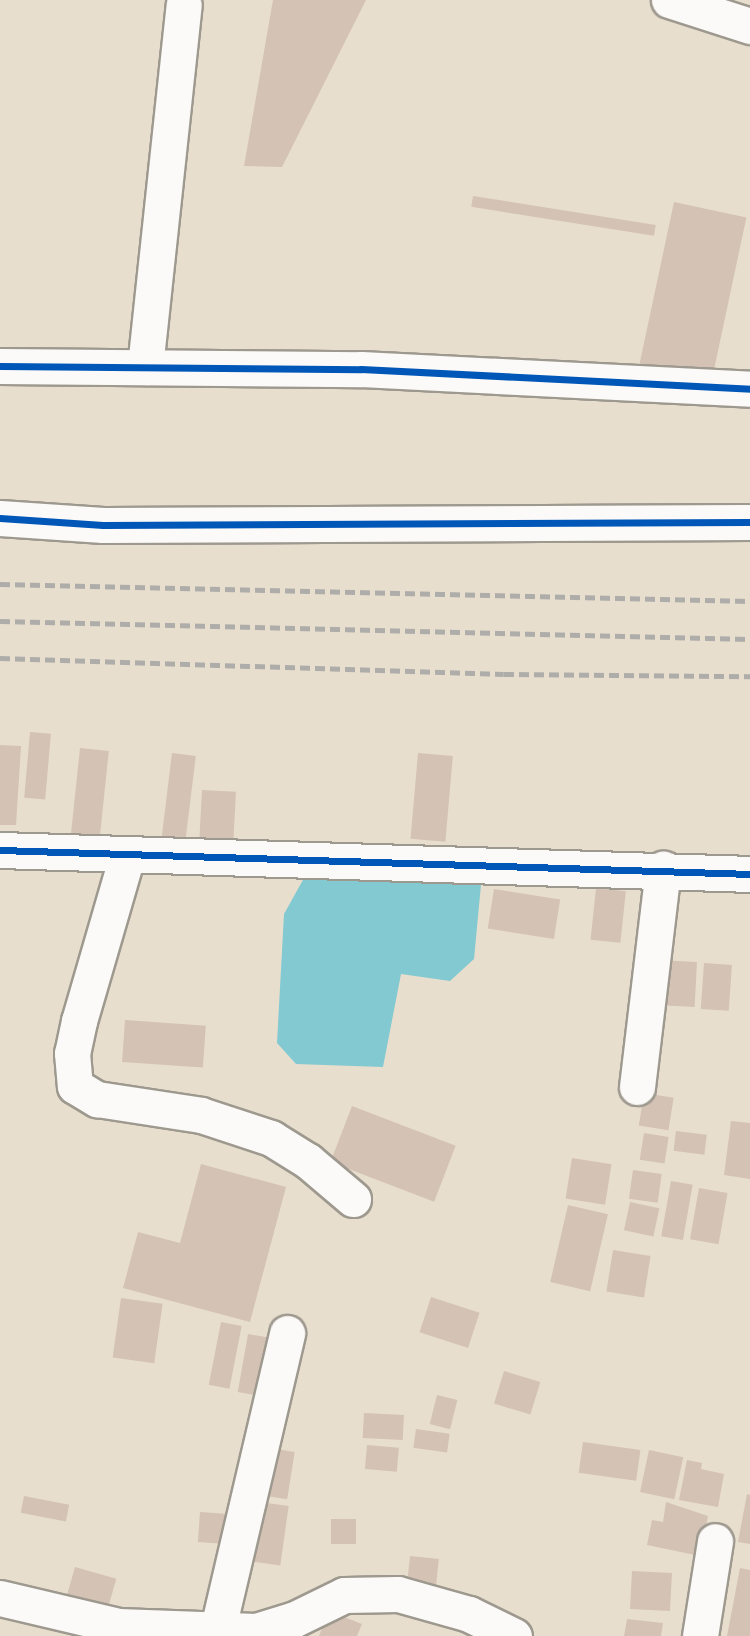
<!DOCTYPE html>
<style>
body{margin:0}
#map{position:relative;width:750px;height:1636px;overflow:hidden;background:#e8dece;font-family:"Gochi Hand",sans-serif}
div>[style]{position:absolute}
.water>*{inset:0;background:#82c9d1}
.building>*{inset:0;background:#d4c2b4;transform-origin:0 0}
.roads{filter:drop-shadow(2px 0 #9e998f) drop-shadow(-2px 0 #9e998f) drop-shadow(0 2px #9e998f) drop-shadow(0 -2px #9e998f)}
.street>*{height:35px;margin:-17.5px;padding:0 17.5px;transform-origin:17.5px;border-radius:17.5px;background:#fcfaf8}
.rail>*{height:5px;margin-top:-2.5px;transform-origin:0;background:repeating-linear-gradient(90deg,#aeadaa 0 10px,transparent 0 15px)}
.cycleway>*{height:7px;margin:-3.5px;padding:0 3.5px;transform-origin:3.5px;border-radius:3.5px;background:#0057b8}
span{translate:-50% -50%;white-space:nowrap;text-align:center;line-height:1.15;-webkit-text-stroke:5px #fcf5e5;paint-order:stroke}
</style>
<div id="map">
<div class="water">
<div style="clip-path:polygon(309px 869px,482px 874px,474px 959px,450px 981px,401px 974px,383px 1067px,296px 1064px,277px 1043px,284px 914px)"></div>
</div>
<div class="building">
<div style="clip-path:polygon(273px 0,366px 0,282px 167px,244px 166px)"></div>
<div style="left:473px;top:196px;width:185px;height:11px;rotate:9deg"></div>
<div style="left:674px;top:202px;width:74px;height:166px;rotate:12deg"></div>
<div style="left:30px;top:732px;width:21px;height:66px;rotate:5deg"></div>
<div style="clip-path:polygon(0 745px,21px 746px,16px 825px,0 825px)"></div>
<div style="left:80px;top:748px;width:29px;height:87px;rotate:6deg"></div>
<div style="left:172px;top:753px;width:24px;height:88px;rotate:7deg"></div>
<div style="left:418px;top:753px;width:35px;height:86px;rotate:5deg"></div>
<div style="left:202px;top:790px;width:34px;height:52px;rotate:3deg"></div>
<div style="left:596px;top:888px;width:30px;height:52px;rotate:6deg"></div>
<div style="left:494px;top:889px;width:67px;height:40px;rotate:9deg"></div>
<div style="left:658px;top:960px;width:39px;height:45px;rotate:3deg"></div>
<div style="left:704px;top:963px;width:28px;height:46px;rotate:4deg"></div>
<div style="left:125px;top:1020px;width:81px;height:42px;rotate:4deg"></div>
<div style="left:644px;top:1093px;width:30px;height:33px;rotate:9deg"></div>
<div style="left:352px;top:1106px;width:111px;height:60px;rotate:21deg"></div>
<div style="clip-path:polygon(731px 1121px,750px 1123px,750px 1179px,724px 1175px)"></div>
<div style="left:676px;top:1131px;width:31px;height:20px;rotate:7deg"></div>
<div style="left:644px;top:1133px;width:25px;height:27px;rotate:9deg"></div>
<div style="left:572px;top:1158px;width:40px;height:41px;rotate:9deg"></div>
<div style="clip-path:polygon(201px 1164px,286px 1187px,250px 1322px,123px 1288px,138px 1232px,180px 1243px)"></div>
<div style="left:633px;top:1170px;width:29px;height:29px;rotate:8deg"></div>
<div style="left:671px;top:1181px;width:22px;height:56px;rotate:10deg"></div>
<div style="left:699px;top:1188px;width:29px;height:52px;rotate:10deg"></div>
<div style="left:630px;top:1202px;width:30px;height:29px;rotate:12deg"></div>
<div style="left:568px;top:1205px;width:41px;height:79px;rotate:13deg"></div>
<div style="left:613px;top:1250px;width:38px;height:42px;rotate:9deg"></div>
<div style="left:431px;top:1297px;width:51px;height:37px;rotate:18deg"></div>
<div style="left:121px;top:1298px;width:42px;height:60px;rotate:8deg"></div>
<div style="left:221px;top:1322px;width:21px;height:64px;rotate:11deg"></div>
<div style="left:248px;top:1334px;width:22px;height:59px;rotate:10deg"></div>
<div style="left:504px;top:1371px;width:38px;height:34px;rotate:17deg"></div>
<div style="left:437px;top:1395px;width:21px;height:30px;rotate:14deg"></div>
<div style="left:364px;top:1413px;width:40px;height:25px;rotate:3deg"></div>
<div style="left:416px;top:1429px;width:34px;height:19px;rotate:8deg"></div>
<div style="left:583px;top:1442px;width:58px;height:31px;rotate:8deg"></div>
<div style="left:367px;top:1445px;width:32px;height:24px;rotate:5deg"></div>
<div style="left:270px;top:1448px;width:25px;height:48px;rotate:9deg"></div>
<div style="left:649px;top:1450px;width:35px;height:43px;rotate:12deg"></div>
<div style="clip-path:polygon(687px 1460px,702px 1463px,701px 1469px,724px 1474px,718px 1507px,679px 1500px)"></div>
<div style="clip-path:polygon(747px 1494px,750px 1495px,750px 1544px,738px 1542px)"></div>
<div style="left:24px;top:1496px;width:46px;height:17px;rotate:11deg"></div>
<div style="left:253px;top:1501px;width:36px;height:60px;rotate:8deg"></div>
<div style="clip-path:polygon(666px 1502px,708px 1516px,700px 1556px,647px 1545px,652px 1520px,663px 1522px)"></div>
<div style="left:200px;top:1512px;width:28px;height:30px;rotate:4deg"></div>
<div style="left:356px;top:1519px;width:25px;height:25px;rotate:90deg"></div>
<div style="left:410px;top:1556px;width:29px;height:36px;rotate:6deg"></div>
<div style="left:75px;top:1567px;width:43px;height:40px;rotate:16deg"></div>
<div style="clip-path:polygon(740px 1568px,750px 1570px,750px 1636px,727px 1636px)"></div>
<div style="left:632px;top:1571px;width:40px;height:38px;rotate:3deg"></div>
<div style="clip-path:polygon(329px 1611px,362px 1624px,357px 1636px,319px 1636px)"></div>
<div style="clip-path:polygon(627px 1619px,663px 1623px,661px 1636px,624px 1636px)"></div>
</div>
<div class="roads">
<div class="street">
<div style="left:669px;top:0;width:85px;rotate:17.8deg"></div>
<div style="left:0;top:366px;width:361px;rotate:0.5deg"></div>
<div style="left:361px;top:369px;width:390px;rotate:2.9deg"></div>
<div style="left:145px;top:367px;width:364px;rotate:-83.9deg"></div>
<div style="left:0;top:518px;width:103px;rotate:3.9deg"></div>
<div style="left:103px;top:525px;width:647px;rotate:-0.27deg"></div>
<div style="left:0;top:850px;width:750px;rotate:1.83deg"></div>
<div style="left:127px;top:856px;width:172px;rotate:106.2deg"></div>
<div style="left:79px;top:1021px;width:33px;rotate:102deg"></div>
<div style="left:72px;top:1053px;width:33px;rotate:85deg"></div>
<div style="left:75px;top:1086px;width:26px;rotate:31deg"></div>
<div style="left:97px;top:1099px;width:105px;rotate:8.7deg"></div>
<div style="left:201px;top:1115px;width:74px;rotate:18.2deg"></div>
<div style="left:271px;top:1138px;width:44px;rotate:31.9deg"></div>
<div style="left:308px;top:1161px;width:59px;rotate:40.2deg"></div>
<div style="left:637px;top:1087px;width:220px;rotate:-83.2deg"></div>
<div style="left:0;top:1598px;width:121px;rotate:13.3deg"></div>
<div style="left:118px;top:1626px;width:138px;rotate:2.1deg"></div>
<div style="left:256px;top:1631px;width:39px;rotate:-17deg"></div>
<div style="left:293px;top:1620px;width:57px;rotate:-26.1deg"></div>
<div style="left:344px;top:1595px;width:54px;rotate:-1.1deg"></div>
<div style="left:398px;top:1594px;width:74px;rotate:15.7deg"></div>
<div style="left:469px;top:1614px;width:50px;rotate:26.1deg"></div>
<div style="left:218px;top:1628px;width:303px;rotate:-76.8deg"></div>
<div style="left:700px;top:1636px;width:96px;rotate:-81deg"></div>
</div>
</div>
<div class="rail">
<div style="left:0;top:584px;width:750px;rotate:1.3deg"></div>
<div style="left:0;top:621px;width:750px;rotate:1.37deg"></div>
<div style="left:0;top:658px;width:504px;rotate:1.82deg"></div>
<div style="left:504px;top:674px;width:246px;rotate:0.5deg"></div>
</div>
<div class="cycleway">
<div style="left:0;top:366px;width:361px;rotate:0.5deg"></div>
<div style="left:361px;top:369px;width:390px;rotate:2.9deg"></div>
<div style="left:0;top:518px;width:103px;rotate:3.9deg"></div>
<div style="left:103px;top:525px;width:647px;rotate:-0.27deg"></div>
<div style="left:0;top:850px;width:750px;rotate:1.83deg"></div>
</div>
</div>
